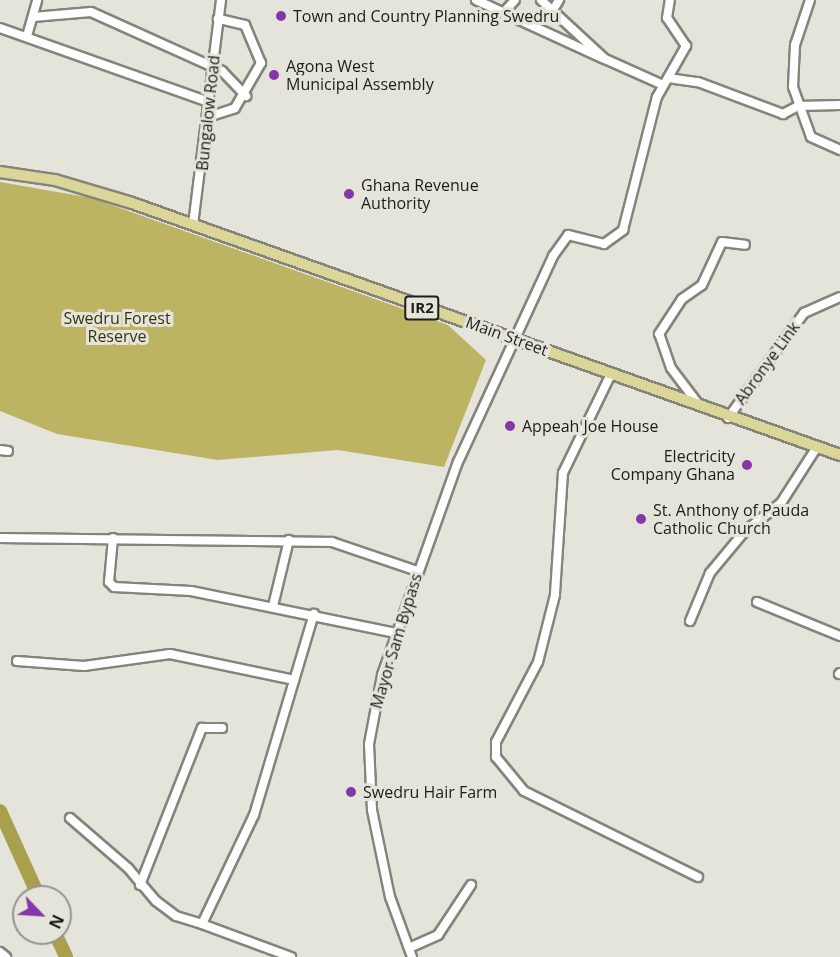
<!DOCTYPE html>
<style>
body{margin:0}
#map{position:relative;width:840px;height:957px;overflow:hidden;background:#e5e4db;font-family:"Open Sans",sans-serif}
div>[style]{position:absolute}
.forest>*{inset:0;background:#bdb463}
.river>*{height:14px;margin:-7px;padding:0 7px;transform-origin:7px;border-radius:7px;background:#a9a04e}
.roads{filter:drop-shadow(2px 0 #85847b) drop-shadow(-2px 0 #85847b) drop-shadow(0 2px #85847b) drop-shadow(0 -2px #85847b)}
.minor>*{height:8px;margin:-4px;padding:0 4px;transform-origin:4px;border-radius:4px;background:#fff}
.major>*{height:10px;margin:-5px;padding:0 5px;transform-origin:5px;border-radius:5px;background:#dcd598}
.dots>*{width:16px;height:16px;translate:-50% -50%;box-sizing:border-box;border:3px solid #e5e4db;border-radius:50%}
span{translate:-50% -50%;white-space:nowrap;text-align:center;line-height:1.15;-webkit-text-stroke:6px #e5e4db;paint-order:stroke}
.shield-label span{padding:2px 4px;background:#e5e4db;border:2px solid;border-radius:4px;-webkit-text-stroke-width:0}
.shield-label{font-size:15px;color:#1d1d1a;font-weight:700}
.poi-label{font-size:16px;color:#1d1d1a}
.left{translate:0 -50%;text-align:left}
.right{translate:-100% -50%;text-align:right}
.street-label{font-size:16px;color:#1d1d1a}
.park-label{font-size:16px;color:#37330f}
.north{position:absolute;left:12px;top:885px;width:60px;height:60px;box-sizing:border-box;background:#e5e4db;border:2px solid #95948e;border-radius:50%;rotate:115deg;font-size:16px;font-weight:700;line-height:24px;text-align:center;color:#1d1d1a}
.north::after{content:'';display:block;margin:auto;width:21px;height:27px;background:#8437a8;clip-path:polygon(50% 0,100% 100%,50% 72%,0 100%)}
</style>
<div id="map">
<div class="forest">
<div style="clip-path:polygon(0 182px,92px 198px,448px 325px,486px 360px,444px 467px,338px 450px,218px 460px,57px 434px,0 411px)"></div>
</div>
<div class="river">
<div style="left:0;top:811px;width:94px;rotate:65.6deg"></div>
<div style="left:55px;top:933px;width:26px;rotate:65deg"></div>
</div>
<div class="roads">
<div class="minor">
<div style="left:476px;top:0;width:139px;rotate:24.7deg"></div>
<div style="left:541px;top:0;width:87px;rotate:42.7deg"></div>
<div style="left:605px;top:59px;width:64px;rotate:24.1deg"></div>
<div style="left:810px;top:0;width:47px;rotate:108.4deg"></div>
<div style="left:795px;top:45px;width:42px;rotate:92.7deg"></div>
<div style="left:793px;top:87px;width:53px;rotate:70.2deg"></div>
<div style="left:811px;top:137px;width:32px;rotate:24deg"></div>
<div style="left:506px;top:10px;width:13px;rotate:-48deg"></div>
<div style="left:553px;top:10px;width:12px;rotate:-59deg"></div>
<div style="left:33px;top:17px;width:58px;rotate:-4.9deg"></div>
<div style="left:91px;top:12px;width:144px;rotate:24.2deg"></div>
<div style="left:222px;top:71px;width:35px;rotate:46deg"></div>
<div style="left:0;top:28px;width:222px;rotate:19.5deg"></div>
<div style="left:27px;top:36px;width:37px;rotate:-74deg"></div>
<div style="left:668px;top:78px;width:30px;rotate:8deg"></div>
<div style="left:698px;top:82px;width:91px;rotate:20.6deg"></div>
<div style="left:783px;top:114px;width:17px;rotate:-28deg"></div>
<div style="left:798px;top:106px;width:42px;rotate:-1.4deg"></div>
<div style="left:208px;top:117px;width:28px;rotate:-18deg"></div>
<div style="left:235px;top:108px;width:52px;rotate:-60deg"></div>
<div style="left:261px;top:63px;width:41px;rotate:-112.8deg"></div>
<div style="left:245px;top:25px;width:28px;rotate:-167deg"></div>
<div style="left:193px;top:225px;width:227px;rotate:-82.9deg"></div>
<div style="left:611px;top:374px;width:110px;rotate:115.9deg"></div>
<div style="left:563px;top:473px;width:122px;rotate:93.8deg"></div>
<div style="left:555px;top:595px;width:69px;rotate:104.2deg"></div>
<div style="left:538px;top:662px;width:90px;rotate:117.7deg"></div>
<div style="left:496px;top:742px;width:15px;rotate:90deg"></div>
<div style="left:496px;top:757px;width:44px;rotate:50.5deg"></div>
<div style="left:524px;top:791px;width:194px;rotate:26.3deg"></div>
<div style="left:699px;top:405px;width:46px;rotate:-127.1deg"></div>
<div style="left:671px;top:368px;width:36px;rotate:-109deg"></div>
<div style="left:659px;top:334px;width:42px;rotate:-56.7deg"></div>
<div style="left:682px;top:299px;width:24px;rotate:-35deg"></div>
<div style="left:702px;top:285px;width:47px;rotate:-65.1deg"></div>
<div style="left:722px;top:242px;width:23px;rotate:7deg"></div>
<div style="left:728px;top:418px;width:130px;rotate:-54.1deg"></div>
<div style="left:804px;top:313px;width:39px;rotate:-24deg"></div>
<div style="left:0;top:450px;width:8px;rotate:7deg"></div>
<div style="left:0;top:538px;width:332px;rotate:0.7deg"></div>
<div style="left:332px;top:542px;width:90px;rotate:18.8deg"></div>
<div style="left:113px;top:538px;width:44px;rotate:95.2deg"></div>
<div style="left:109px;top:582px;width:7px;rotate:45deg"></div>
<div style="left:114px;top:587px;width:77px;rotate:3deg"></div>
<div style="left:191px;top:591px;width:209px;rotate:11.6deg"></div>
<div style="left:757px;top:602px;width:90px;rotate:22.3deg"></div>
<div style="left:273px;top:606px;width:68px;rotate:-76.4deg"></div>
<div style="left:690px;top:621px;width:52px;rotate:-67.4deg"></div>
<div style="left:710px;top:573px;width:53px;rotate:-50.3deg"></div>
<div style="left:744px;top:532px;width:47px;rotate:-38.1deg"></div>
<div style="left:781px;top:503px;width:67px;rotate:-57.3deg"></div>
<div style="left:17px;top:661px;width:67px;rotate:4.3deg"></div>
<div style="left:84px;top:666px;width:87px;rotate:-7.9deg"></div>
<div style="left:170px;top:654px;width:127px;rotate:11.8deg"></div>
<div style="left:839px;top:674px;width:1px;rotate:-45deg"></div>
<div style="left:70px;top:818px;width:77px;rotate:40.8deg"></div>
<div style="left:128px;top:868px;width:43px;rotate:49.7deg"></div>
<div style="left:156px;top:901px;width:25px;rotate:37deg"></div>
<div style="left:176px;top:916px;width:27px;rotate:17deg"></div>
<div style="left:140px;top:885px;width:169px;rotate:-68.5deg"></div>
<div style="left:202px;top:728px;width:20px"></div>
<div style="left:409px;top:948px;width:32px;rotate:-24deg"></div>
<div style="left:438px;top:935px;width:60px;rotate:-56.6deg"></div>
<div style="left:0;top:952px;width:8px;rotate:40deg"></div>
<div style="left:291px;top:957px;width:95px;rotate:-159.7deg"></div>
<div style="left:202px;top:924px;width:121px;rotate:-64.5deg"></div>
<div style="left:254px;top:815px;width:210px;rotate:-73.4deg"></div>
<div style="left:412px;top:957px;width:64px;rotate:-110.1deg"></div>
<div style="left:390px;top:897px;width:89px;rotate:-101.7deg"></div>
<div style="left:372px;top:810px;width:66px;rotate:-92.6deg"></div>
<div style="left:369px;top:744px;width:70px;rotate:-79.3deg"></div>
<div style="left:382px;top:675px;width:226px;rotate:-70.4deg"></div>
<div style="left:458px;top:462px;width:227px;rotate:-65.2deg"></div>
<div style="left:553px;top:256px;width:26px;rotate:-54deg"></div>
<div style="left:568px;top:235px;width:37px;rotate:14deg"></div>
<div style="left:604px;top:244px;width:24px;rotate:-36deg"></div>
<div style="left:623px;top:230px;width:137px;rotate:-75.7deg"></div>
<div style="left:657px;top:97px;width:59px;rotate:-60.4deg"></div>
<div style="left:686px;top:46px;width:34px;rotate:-124deg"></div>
<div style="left:667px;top:18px;width:18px;rotate:-81deg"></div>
</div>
<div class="major">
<div style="left:0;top:172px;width:56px;rotate:8.3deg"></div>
<div style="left:55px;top:180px;width:80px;rotate:16.6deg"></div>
<div style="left:132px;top:203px;width:752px;rotate:19.59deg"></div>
</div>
</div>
<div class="dots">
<div style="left:281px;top:16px;background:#8437a8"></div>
<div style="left:274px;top:75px;background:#8437a8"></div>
<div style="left:349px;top:194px;background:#8437a8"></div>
<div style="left:510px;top:426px;background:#8437a8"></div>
<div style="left:747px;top:465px;background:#8437a8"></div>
<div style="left:641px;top:519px;background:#8437a8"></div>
<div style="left:351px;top:792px;background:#8437a8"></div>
</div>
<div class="shield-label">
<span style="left:422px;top:308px">IR2</span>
</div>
<div class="poi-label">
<span class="left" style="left:293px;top:16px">Town and Country Planning Swedru</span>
<span class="left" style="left:286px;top:75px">Agona West<br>Municipal Assembly</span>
<span class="left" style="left:361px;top:194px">Ghana Revenue<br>Authority</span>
<span class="left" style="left:522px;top:426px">Appeah Joe House</span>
<span class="right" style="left:735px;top:465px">Electricity<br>Company Ghana</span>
<span class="left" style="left:653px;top:519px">St. Anthony of Pauda<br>Catholic Church</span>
<span class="left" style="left:363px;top:792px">Swedru Hair Farm</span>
</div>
<div class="street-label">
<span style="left:208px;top:113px;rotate:-84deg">Bungalow Road</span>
<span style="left:507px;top:336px;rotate:20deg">Main Street</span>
<span style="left:767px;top:363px;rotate:-54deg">Abronye Link</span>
<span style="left:396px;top:641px;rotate:-73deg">Mayor Sam Bypass</span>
</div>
<div class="park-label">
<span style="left:117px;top:327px">Swedru Forest<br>Reserve</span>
</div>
<div class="north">N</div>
</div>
